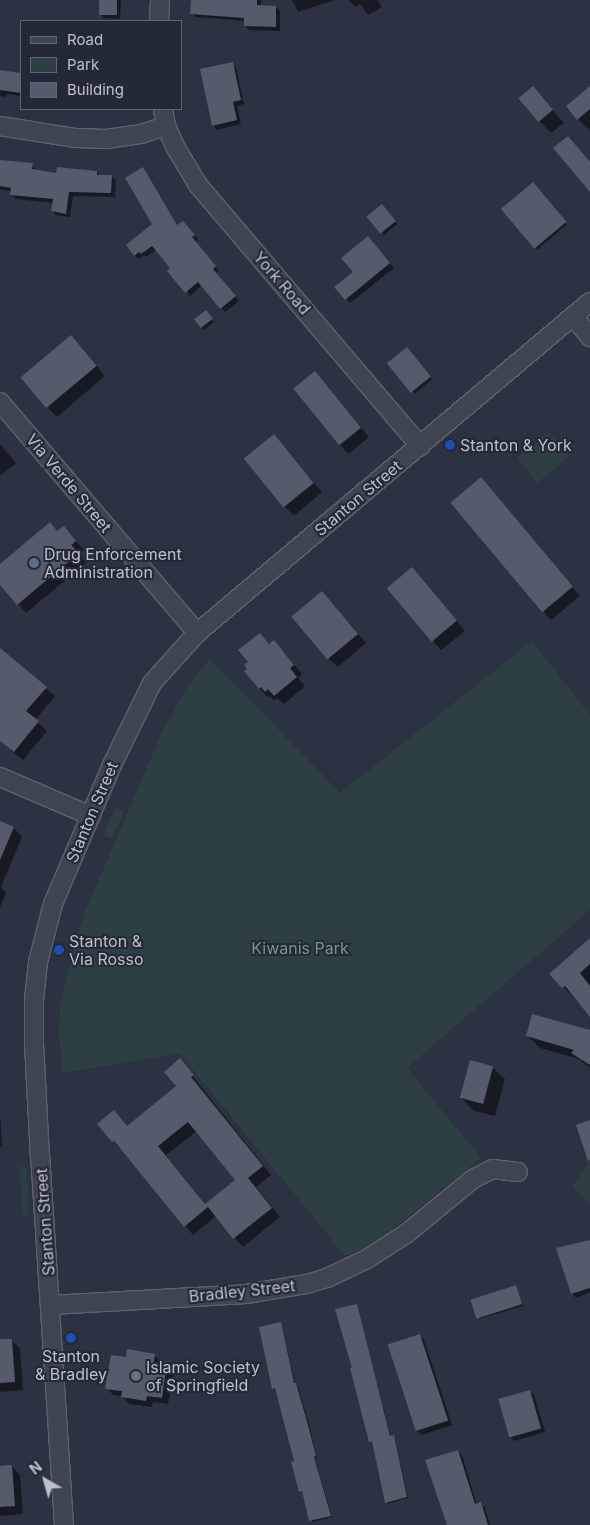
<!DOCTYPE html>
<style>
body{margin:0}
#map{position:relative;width:590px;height:1525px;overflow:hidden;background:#2b3241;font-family:Inter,sans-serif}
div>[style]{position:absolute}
.green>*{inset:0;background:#2e3f43;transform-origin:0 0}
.shadow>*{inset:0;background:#0007;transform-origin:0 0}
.building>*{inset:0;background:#545b6b;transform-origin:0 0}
.roads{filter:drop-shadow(1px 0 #5d626e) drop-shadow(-1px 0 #5d626e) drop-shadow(0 1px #5d626e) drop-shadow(0 -1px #5d626e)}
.minor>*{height:18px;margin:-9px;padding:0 9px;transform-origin:9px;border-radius:9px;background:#3f4451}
.dots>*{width:14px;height:14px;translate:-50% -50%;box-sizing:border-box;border:2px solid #232936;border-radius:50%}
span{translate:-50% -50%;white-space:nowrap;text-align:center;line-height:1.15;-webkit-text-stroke:4px #232936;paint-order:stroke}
.street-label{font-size:16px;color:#bcc0cb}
.poi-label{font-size:16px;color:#bcc0cb}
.left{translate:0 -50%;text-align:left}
.park-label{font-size:16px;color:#769982}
.legend{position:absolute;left:20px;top:20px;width:162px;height:90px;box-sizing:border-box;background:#232936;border:1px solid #606572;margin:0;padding:6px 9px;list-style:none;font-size:15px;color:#bcc0cb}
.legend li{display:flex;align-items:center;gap:10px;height:25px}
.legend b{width:25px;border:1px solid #606572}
.north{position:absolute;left:20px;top:1455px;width:50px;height:50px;-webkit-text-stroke:4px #232936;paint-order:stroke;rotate:322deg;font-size:14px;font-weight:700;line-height:20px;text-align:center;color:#bcc0cb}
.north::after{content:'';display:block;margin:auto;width:18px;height:22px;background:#bcc0cb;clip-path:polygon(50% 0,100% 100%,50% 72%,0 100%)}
</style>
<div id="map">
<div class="green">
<div style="left:549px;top:432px;width:32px;height:41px;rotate:51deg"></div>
<div style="clip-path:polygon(532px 641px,590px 715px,590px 910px,407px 1068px,481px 1158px,389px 1232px,363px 1249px,345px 1256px,180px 1054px,62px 1073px,59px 1032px,60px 1006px,74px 946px,85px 912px,162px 732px,186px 689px,210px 659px,340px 793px)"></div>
<div style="left:115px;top:808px;width:10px;height:30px;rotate:24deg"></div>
<div style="clip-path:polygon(590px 1161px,590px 1204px,572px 1186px)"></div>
<div style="clip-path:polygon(19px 1165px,27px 1169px,29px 1212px,23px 1221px)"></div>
</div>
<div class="shadow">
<div style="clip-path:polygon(100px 0,127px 0,121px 0,120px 19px,104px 18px,100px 14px)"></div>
<div style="clip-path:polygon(192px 0,261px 0,261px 7px,276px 7px,280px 11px,280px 31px,249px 30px,245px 26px,245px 21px,196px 17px,192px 13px)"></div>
<div style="clip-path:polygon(292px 0,335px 0,298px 12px)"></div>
<div style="clip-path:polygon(349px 0,377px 0,382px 7px,368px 15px,360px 4px,355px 7px)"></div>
<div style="clip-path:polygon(232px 63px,236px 68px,244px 104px,237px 106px,241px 124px,217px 130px,213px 125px)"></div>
<div style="clip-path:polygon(0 72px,21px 76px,21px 96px,7px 94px,6px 97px,0 96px)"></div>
<div style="clip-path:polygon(533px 88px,564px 123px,551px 133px,539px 121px)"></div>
<div style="clip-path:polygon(590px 95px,590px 131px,578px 119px)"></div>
<div style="clip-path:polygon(0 161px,32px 164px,36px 171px,57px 174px,97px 172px,100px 176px,112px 177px,116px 181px,115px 197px,73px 196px,70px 217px,56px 215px,52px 211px,53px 203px,16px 199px,11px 195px,12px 191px,0 189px)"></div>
<div style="clip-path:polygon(142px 169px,178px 226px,187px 226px,198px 239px,195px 242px,219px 271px,216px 273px,239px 301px,225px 312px,202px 285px,190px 296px,157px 249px,146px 257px,144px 255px,138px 259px,135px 255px,154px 224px)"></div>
<div style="left:533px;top:184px;width:53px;height:39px;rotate:50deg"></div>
<div style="left:381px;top:205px;width:25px;height:17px;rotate:50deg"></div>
<div style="clip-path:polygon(372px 242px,394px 268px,350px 303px,336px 287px,354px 272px)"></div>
<div style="left:206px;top:312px;width:13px;height:13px;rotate:51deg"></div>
<div style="clip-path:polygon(80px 345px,105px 376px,57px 417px,48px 408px)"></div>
<div style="left:407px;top:349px;width:39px;height:23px;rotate:50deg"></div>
<div style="clip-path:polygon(315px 373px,369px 437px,348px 454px,340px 445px)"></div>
<div style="clip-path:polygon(274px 436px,322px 492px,294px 516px,285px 507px)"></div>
<div style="clip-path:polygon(0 444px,16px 463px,0 476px)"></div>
<div style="clip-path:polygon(481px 479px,580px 596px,551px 620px,543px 611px)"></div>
<div style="clip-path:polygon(64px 528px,84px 550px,79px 554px,86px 563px,26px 613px,0 583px,0 566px)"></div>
<div style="clip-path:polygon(420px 577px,465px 631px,441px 650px,388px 588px)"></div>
<div style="clip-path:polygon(331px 602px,366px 643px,338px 667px,329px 659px)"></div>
<div style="clip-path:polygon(260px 634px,270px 645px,283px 651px,302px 674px,298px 678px,305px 686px,284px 704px,277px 698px,274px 700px,270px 696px,268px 697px,259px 688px,249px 670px)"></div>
<div style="clip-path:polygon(0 650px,55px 696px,35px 720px,47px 731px,23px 760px,0 741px)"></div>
<div style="clip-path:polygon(0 822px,14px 828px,22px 837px,1px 887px,6px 893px,0 908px)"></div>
<div style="clip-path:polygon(590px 948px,590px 1015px,551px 974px)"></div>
<div style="clip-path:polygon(590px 1031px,590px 1068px,579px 1059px,540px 1048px,527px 1036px)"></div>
<div style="clip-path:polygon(evenodd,180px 1060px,271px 1175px,256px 1187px,280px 1217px,243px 1247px,216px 1216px,193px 1235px,113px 1141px,114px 1112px,128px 1127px,178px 1087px,180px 1060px,197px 1131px,237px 1180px,206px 1205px,166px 1155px,197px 1131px)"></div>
<div style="clip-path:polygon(492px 1067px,505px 1079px,495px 1116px,474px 1111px,461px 1098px)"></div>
<div style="clip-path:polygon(0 1114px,2px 1147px,0 1147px)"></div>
<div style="clip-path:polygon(590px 1241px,590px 1292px,576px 1298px,572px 1293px)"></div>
<div style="clip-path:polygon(516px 1287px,523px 1306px,479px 1319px,477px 1318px)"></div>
<div style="clip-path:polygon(356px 1305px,391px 1437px,395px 1438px,408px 1498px,388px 1504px,354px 1369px)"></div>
<div style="clip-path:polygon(281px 1323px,295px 1384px,298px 1386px,310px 1428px,317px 1458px,315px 1458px,332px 1517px,312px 1522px,304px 1493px,300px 1491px,295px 1462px,277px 1390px,273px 1389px,266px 1360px,268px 1360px)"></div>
<div style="clip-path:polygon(420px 1335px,424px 1340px,452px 1425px,422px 1435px,417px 1431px,389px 1345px)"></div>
<div style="clip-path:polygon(12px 1340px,20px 1349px,23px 1390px,0 1392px,0 1341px)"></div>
<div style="clip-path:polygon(154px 1355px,161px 1362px,160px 1364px,167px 1365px,174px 1372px,168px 1404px,153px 1402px,152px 1407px,129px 1404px,122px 1396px,113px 1395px,107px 1388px,127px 1359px)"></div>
<div style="clip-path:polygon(530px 1391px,534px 1395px,545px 1432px,514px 1441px,510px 1436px)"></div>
<div style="clip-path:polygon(457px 1451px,462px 1455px,477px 1505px,481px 1504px,485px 1508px,490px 1525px,447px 1525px)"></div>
<div style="clip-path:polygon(12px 1466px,20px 1475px,23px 1514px,0 1516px,0 1467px)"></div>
</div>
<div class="building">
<div style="left:99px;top:0;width:18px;height:15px"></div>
<div style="clip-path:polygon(191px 0,257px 0,257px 5px,276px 6px,276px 27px,244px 26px,244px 18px,190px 14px)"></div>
<div style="clip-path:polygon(233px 62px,241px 100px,233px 102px,237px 120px,212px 126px,200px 69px)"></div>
<div style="clip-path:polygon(0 70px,21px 73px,21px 93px,0 90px)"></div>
<div style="left:533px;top:86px;width:31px;height:19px;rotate:50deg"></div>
<div style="clip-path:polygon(590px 86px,590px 109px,577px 120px,566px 106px)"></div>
<div style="clip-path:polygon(568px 136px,590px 162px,590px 192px,553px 148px)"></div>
<div style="clip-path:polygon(0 160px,33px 163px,32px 169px,56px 173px,57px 167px,97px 171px,97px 175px,112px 175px,111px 193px,69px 192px,66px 214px,51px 211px,53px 199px,10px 195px,11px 188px,0 186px)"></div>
<div style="clip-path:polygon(143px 167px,177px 225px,183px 221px,195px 235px,192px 237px,216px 266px,213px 269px,236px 296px,220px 309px,198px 282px,185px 293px,167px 271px,170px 268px,152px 246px,141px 254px,139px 252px,134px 256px,126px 245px,152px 224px,125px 178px)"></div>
<div style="left:533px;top:182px;width:52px;height:42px;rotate:50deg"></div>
<div style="left:382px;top:204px;width:22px;height:20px;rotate:51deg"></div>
<div style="clip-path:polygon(368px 236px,390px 263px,345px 300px,334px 287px,353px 272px,341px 258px)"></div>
<div style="left:206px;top:310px;width:11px;height:15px;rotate:52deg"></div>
<div style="left:71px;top:335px;width:40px;height:66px;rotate:50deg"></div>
<div style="left:407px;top:347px;width:38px;height:26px;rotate:51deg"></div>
<div style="left:315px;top:371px;width:73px;height:28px;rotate:51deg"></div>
<div style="left:274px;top:434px;width:63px;height:39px;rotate:51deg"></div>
<div style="left:481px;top:477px;width:143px;height:40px;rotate:50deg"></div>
<div style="clip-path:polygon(50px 522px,57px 531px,64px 526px,76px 541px,71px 545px,79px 553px,17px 605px,0 585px,0 564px)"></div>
<div style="left:412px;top:567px;width:70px;height:33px;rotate:50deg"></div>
<div style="left:322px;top:591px;width:56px;height:40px;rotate:50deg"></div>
<div style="clip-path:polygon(260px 633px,269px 644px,274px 640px,294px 665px,290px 668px,297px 677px,274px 696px,268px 689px,265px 692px,261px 687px,259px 689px,244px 671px,247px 669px,244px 665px,248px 662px,238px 650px)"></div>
<div style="clip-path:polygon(0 648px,47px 687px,26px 711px,39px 721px,14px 752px,0 741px)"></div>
<div style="clip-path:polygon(0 821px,14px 827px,0 860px)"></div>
<div style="clip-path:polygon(590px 938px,590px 964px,580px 973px,590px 986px,590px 1017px,565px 986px,562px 988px,549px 974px)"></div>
<div style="clip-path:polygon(532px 1014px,590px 1030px,590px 1065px,571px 1053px,574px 1050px,526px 1036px)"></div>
<div style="clip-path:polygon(evenodd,180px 1058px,194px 1075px,191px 1077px,263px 1166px,248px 1178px,272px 1208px,233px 1239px,208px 1207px,184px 1227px,114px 1141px,112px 1142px,97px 1124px,114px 1110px,127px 1126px,176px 1086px,164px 1072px,180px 1058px,188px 1122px,235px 1180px,205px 1204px,158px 1146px,188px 1122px)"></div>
<div style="left:470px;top:1060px;width:24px;height:39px;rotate:15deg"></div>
<div style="clip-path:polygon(590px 1120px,590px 1160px,588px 1161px,576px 1125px)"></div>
<div style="clip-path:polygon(590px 1240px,590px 1288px,571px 1294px,556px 1248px)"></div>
<div style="left:516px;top:1285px;width:20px;height:48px;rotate:72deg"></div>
<div style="clip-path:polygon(357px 1304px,390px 1436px,394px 1435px,407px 1497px,385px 1503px,372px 1441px,369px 1442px,350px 1368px,352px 1368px,335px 1309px)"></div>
<div style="clip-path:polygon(281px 1322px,294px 1383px,296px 1383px,308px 1425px,316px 1456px,314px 1457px,331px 1516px,309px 1521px,302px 1491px,299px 1492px,291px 1462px,294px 1461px,275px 1388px,272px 1389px,259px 1327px)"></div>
<div style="left:420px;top:1334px;width:91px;height:34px;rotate:72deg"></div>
<div style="clip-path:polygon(0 1339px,12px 1339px,15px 1382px,0 1383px)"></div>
<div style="clip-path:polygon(127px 1349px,155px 1354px,154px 1362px,167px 1364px,162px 1398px,147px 1396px,146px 1401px,121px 1397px,122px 1391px,105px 1389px,111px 1355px,126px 1357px)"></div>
<div style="left:530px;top:1390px;width:40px;height:33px;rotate:74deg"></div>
<div style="clip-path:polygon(458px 1450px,475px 1504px,481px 1502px,488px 1525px,447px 1525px,425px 1460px)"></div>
<div style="clip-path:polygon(12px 1465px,15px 1506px,0 1507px,0 1466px)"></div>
</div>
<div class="roads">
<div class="minor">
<div style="left:159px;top:21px;width:21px;rotate:-87deg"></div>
<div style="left:163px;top:109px;width:17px;rotate:80deg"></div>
<div style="left:166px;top:126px;width:24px;rotate:66deg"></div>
<div style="left:176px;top:148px;width:43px;rotate:59.3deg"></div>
<div style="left:198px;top:185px;width:343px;rotate:49.6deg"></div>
<div style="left:0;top:126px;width:77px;rotate:9deg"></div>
<div style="left:76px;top:138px;width:30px;rotate:2deg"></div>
<div style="left:106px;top:139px;width:35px;rotate:-8deg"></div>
<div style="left:141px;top:134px;width:26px;rotate:-18deg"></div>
<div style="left:573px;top:316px;width:27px;rotate:51deg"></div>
<div style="left:0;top:402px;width:304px;rotate:49.5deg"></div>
<div style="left:0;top:777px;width:99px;rotate:23.2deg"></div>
<div style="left:51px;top:1305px;width:195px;rotate:-3.2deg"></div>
<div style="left:246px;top:1294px;width:62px;rotate:-9.3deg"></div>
<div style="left:307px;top:1284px;width:21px;rotate:-17deg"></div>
<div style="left:327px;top:1278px;width:44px;rotate:-25.4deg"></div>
<div style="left:367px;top:1259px;width:46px;rotate:-32.7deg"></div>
<div style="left:406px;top:1234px;width:87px;rotate:-39.4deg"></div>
<div style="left:473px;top:1179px;width:22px;rotate:-27deg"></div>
<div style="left:493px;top:1169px;width:25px;rotate:7deg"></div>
<div style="left:64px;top:1525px;width:368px;rotate:-93.7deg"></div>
<div style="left:40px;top:1158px;width:114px;rotate:-93deg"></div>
<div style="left:34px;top:1044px;width:44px;rotate:-90deg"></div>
<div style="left:34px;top:1000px;width:38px;rotate:-84deg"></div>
<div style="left:38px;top:962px;width:60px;rotate:-75.5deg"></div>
<div style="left:53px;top:904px;width:151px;rotate:-67deg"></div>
<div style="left:112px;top:765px;width:91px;rotate:-64deg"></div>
<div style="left:152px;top:683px;width:67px;rotate:-48deg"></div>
<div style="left:197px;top:633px;width:514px;rotate:-40.11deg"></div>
</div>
</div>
<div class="dots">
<div style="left:450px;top:445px;background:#1a4fb4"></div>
<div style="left:34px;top:563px;background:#5c6f8a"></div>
<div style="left:59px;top:950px;background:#1a4fb4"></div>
<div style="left:71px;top:1338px;background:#1a4fb4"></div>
<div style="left:136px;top:1376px;background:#6b7280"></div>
</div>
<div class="street-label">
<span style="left:282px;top:283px;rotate:49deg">York Road</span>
<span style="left:69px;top:483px;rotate:50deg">Via Verde Street</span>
<span style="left:358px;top:498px;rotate:-40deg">Stanton Street</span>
<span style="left:92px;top:812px;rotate:-67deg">Stanton Street</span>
<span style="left:45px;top:1222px;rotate:-94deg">Stanton Street</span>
<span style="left:242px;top:1291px;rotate:-6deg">Bradley Street</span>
</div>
<div class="poi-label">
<span class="left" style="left:460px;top:445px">Stanton &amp; York</span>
<span class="left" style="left:44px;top:563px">Drug Enforcement<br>Administration</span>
<span class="left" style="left:69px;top:950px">Stanton &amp;<br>Via Rosso</span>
<span style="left:71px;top:1365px">Stanton<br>&amp; Bradley</span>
<span class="left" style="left:146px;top:1376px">Islamic Society<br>of Springfield</span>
</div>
<div class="park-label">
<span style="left:300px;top:948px">Kiwanis Park</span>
</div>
<ul class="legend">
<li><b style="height:6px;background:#3f4451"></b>Road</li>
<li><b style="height:14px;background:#2e3f43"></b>Park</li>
<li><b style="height:14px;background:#545b6b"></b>Building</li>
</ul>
<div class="north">N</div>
</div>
